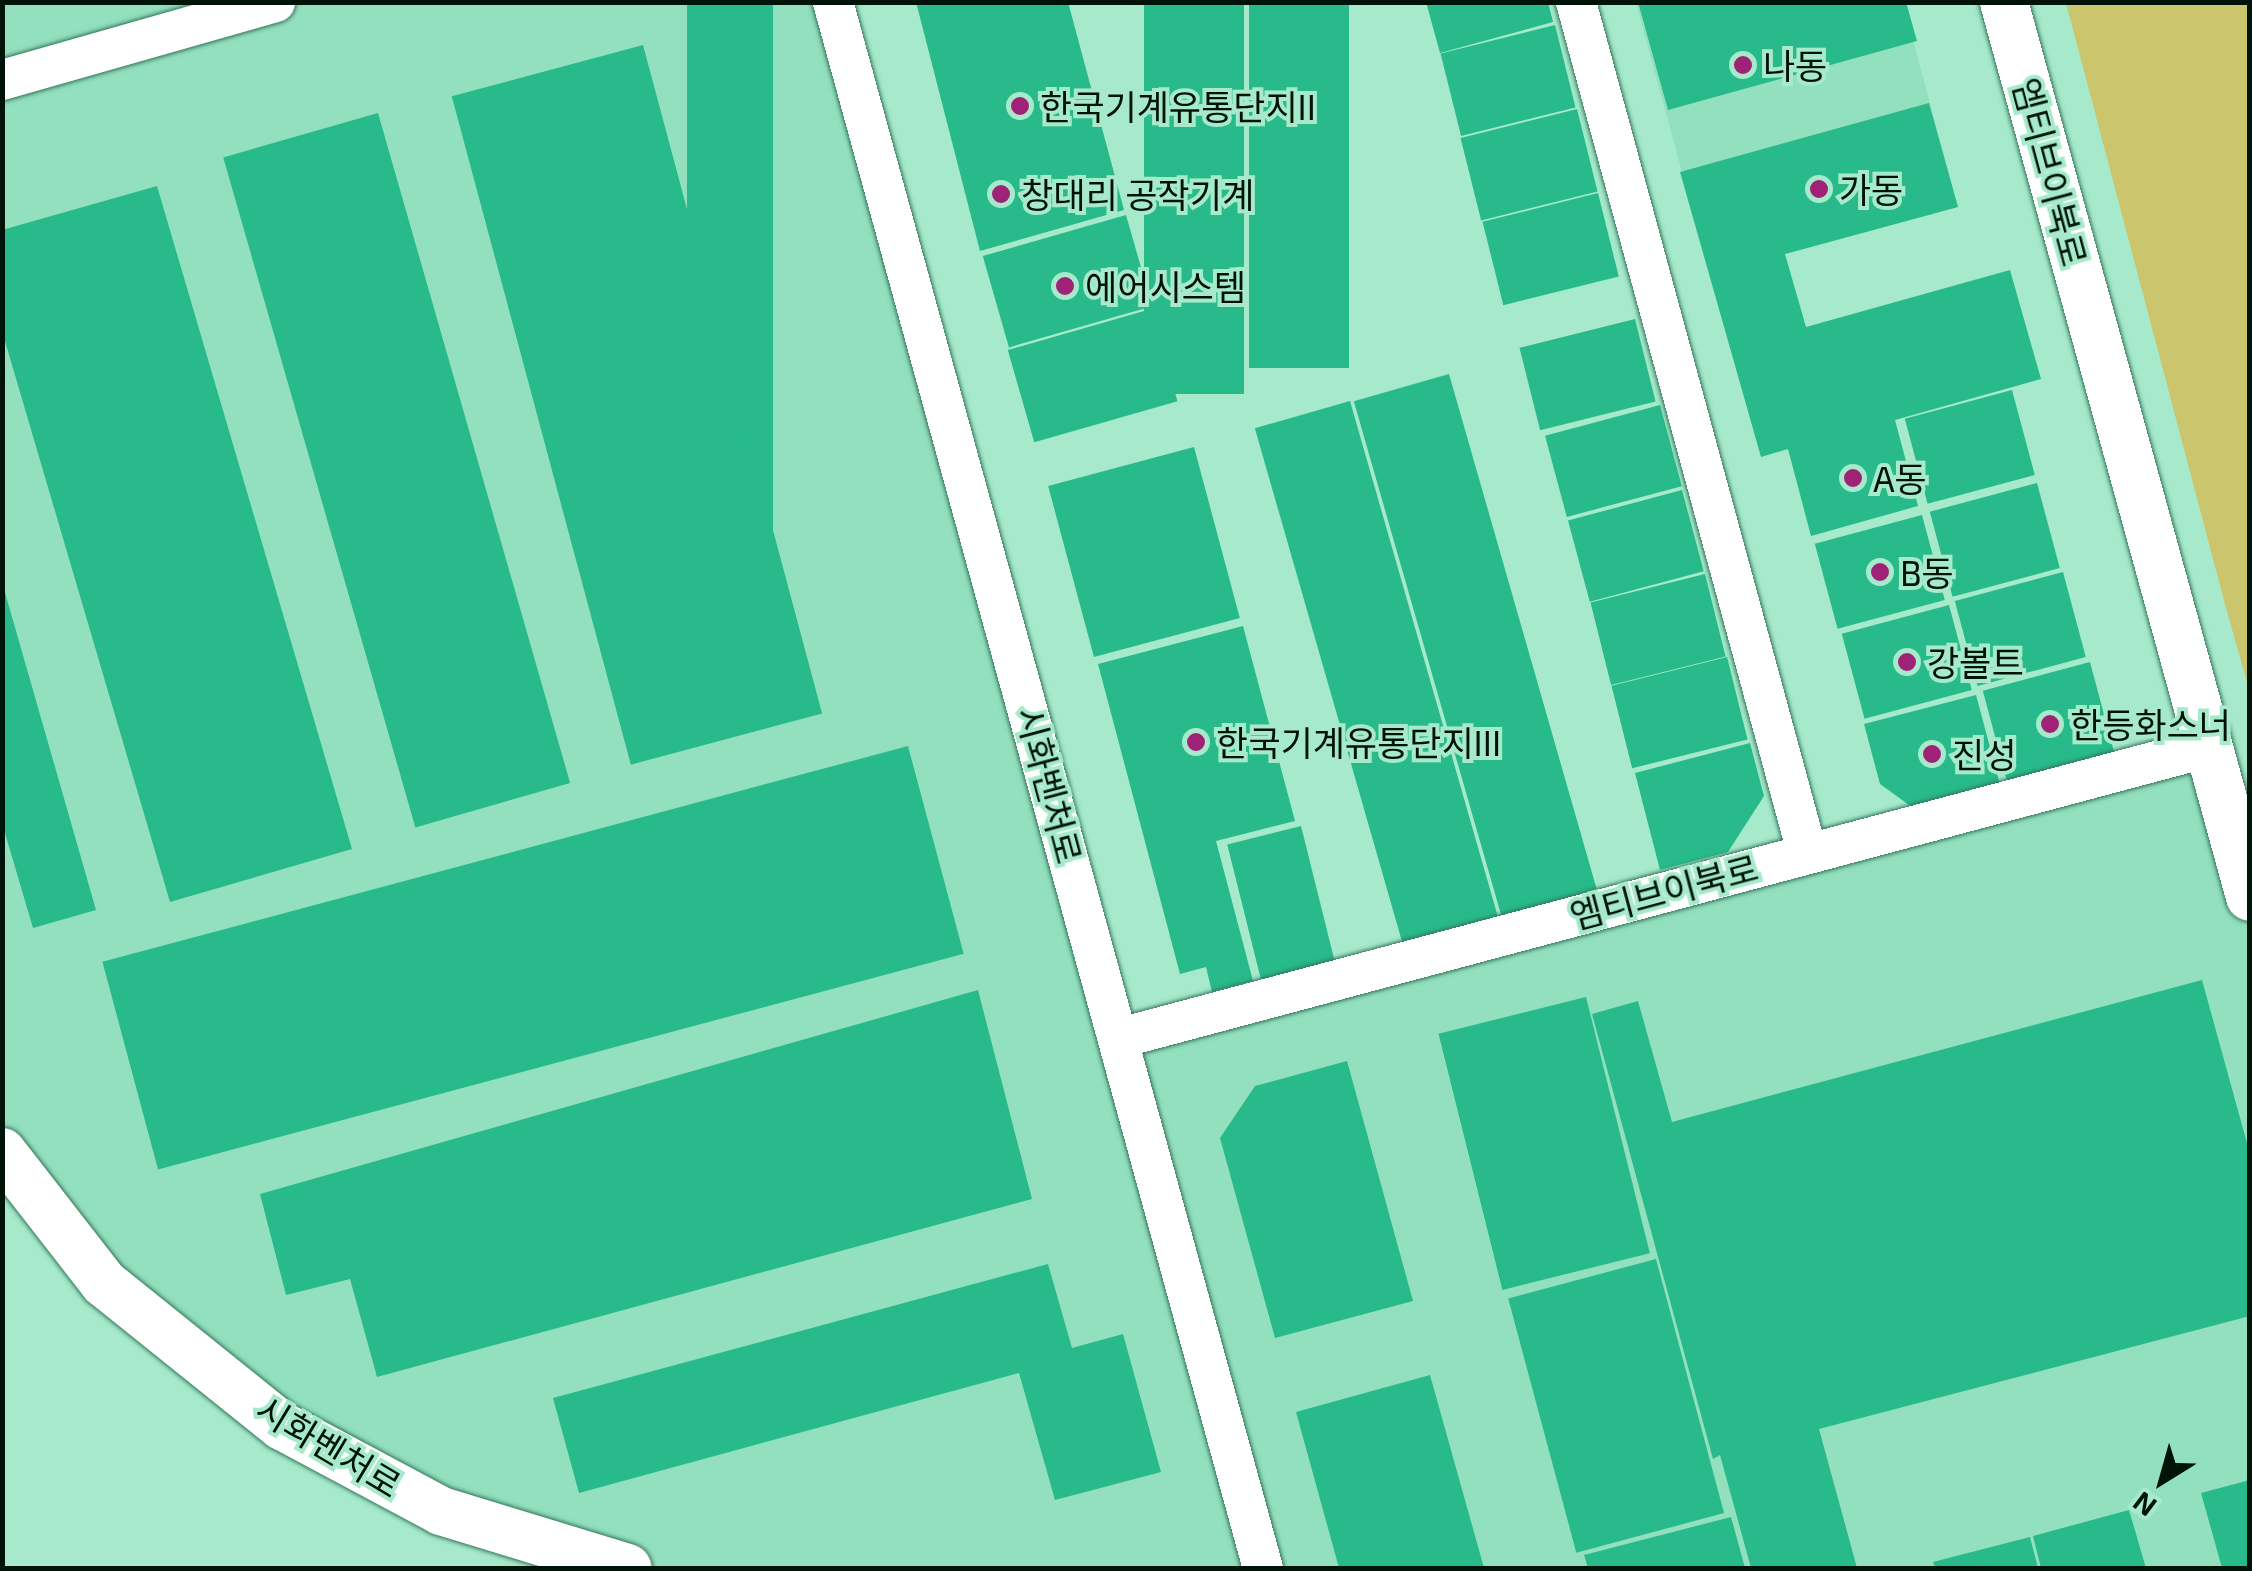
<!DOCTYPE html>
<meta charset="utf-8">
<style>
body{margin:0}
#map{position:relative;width:2252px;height:1571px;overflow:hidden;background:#a6eacb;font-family:"Exo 2","Noto Sans KR",sans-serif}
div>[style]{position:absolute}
.built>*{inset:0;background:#93e0be}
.green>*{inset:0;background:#cbc56d}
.building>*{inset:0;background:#28ba8a;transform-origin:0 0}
.roads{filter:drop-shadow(0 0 2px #34765c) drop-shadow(0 0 2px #34765c)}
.minor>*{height:40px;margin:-20px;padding:0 20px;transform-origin:20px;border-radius:20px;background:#fff}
.tertiary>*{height:48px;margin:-24px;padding:0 24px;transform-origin:24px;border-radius:24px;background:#fff}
.dots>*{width:28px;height:28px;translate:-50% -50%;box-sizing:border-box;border:5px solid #a6eacb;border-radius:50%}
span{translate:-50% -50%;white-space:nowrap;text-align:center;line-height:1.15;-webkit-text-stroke:8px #a6eacb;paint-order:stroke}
.poi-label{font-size:35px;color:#001309}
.left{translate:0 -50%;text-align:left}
.street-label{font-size:35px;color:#001309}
.frame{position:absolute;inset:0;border:5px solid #001309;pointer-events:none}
.north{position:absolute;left:2112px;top:1431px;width:100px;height:100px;-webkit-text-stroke:8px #a6eacb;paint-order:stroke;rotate:217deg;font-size:28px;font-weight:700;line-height:40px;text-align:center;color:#001309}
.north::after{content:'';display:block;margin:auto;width:35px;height:45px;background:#001309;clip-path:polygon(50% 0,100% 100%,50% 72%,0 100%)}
</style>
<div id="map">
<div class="built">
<i style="clip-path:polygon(3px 3px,828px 3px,1120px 1038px,2209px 747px,2249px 897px,2249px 1568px,628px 1568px,282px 1426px,3px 1152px)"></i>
<i style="clip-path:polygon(1636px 3px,1903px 3px,1958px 207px,1710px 275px)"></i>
</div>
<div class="green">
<i style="clip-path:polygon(2066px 3px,2249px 3px,2249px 689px,2226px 608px)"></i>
</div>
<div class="building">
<i style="left:687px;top:2px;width:86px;height:712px"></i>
<i style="clip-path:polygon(916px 2px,1068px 2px,1124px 210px,980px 251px)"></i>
<i style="left:1144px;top:2px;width:100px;height:392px"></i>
<i style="left:1249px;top:2px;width:100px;height:366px"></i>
<i style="clip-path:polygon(1426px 2px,1548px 2px,1553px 22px,1440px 53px)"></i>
<i style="clip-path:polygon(1638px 2px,1906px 2px,1917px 41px,1668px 110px)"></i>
<i style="left:1555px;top:25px;width:85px;height:118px;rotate:76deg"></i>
<i style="left:643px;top:45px;width:692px;height:198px;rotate:75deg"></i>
<i style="clip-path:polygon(1929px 103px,1958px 207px,1785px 254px,1806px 327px,2010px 270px,2041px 379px,1895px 420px,1918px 506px,1811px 536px,1788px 449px,1761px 457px,1680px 172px)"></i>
<i style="left:1577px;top:109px;width:85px;height:120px;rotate:76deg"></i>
<i style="left:378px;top:113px;width:697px;height:161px;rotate:74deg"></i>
<i style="clip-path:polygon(157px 186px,352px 849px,170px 902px,2px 331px,2px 230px)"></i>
<i style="left:1598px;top:193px;width:86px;height:119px;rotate:76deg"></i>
<i style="left:1126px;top:215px;width:95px;height:149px;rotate:74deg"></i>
<i style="left:1151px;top:309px;width:96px;height:149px;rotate:74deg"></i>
<i style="left:1635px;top:319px;width:85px;height:119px;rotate:76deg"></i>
<i style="left:1449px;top:374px;width:544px;height:99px;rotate:74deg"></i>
<i style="left:2012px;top:390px;width:88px;height:111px;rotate:75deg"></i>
<i style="left:1350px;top:401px;width:544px;height:99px;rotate:74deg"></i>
<i style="left:1660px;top:405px;width:84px;height:119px;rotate:75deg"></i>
<i style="left:1194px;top:447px;width:177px;height:151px;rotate:75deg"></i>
<i style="left:2037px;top:483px;width:88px;height:111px;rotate:75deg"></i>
<i style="left:1682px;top:490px;width:84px;height:118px;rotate:75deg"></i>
<i style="left:1922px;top:515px;width:88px;height:111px;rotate:75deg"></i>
<i style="left:2063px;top:572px;width:88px;height:112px;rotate:75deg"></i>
<i style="left:1705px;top:574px;width:85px;height:118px;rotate:76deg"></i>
<i style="clip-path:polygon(4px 589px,96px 910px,33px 928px,2px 823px)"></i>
<i style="left:1949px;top:605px;width:88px;height:111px;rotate:75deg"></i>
<i style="clip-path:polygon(1243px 626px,1295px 821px,1216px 841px,1253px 981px,1212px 992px,1206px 967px,1180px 974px,1098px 664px)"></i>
<i style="left:1727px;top:657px;width:85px;height:119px;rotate:76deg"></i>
<i style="left:2090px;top:662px;width:98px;height:111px;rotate:75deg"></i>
<i style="clip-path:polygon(1976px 695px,2001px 788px,1916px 810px,1880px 784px,1864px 724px)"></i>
<i style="clip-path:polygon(1750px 743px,1764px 796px,1728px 852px,1660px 870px,1635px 773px)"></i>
<i style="left:908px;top:746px;width:215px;height:834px;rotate:75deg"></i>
<i style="left:1301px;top:826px;width:146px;height:76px;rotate:76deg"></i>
<i style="clip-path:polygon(2202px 980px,2250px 1154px,2250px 1316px,1819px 1429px,1857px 1568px,1751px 1568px,1720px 1455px,1713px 1459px,1592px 1014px,1638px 1001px,1672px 1122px)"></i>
<i style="clip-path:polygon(978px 990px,1032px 1199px,377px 1377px,350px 1279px,286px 1295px,260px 1194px)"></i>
<i style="left:1586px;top:997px;width:264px;height:152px;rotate:76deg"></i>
<i style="clip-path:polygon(1347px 1061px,1413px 1301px,1275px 1338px,1220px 1138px,1255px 1086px)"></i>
<i style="left:1656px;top:1259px;width:263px;height:153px;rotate:75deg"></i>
<i style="clip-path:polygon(1048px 1264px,1072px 1348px,1123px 1334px,1161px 1472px,1055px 1500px,1019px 1373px,579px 1493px,553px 1398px)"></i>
<i style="clip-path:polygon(1430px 1375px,1484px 1568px,1339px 1568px,1296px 1412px)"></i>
<i style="clip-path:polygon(2250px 1480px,2250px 1568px,2222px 1568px,2201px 1493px)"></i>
<i style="clip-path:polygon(2129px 1510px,2146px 1568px,2041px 1568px,2033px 1536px)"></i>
<i style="clip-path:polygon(1731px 1517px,1745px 1568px,1588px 1568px,1584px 1555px)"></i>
<i style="clip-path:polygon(2030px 1537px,2038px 1568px,1935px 1568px,1933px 1562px)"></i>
</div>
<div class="roads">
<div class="minor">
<i style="left:833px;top:2px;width:1624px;rotate:74.65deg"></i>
<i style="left:1576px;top:2px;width:881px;rotate:74.8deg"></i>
<i style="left:2px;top:80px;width:284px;rotate:-15.9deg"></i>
<i style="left:1120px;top:1038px;width:1127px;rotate:-14.96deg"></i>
</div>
<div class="tertiary">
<i style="left:2004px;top:2px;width:928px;rotate:74.63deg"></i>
<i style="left:2px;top:1152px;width:166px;rotate:52.1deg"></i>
<i style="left:104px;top:1283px;width:228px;rotate:38.8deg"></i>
<i style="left:282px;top:1426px;width:180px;rotate:28.1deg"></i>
<i style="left:441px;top:1511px;width:195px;rotate:17deg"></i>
</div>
</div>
<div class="dots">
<i style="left:1743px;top:65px;background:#9f2276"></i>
<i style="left:1020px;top:106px;background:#9f2276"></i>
<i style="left:1819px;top:189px;background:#9f2276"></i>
<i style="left:1001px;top:194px;background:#9f2276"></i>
<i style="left:1065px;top:286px;background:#9f2276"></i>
<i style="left:1853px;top:478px;background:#9f2276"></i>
<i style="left:1880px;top:572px;background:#9f2276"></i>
<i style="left:1907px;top:662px;background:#9f2276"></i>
<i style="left:2050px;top:724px;background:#9f2276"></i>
<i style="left:1196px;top:742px;background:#9f2276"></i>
<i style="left:1932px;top:754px;background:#9f2276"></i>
</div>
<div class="poi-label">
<span class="left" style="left:1763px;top:65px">나동</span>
<span class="left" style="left:1040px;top:106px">한국기계유통단지II</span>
<span class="left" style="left:1839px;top:189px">가동</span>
<span class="left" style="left:1021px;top:194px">창대리 공작기계</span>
<span class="left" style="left:1085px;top:286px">에어시스템</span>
<span class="left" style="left:1873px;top:478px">A동</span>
<span class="left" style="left:1900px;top:572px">B동</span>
<span class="left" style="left:1927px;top:662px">강볼트</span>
<span class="left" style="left:2070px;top:724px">한등화스너</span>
<span class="left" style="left:1216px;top:742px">한국기계유통단지III</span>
<span class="left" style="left:1952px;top:754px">진성</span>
</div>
<div class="street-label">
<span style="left:2051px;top:172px;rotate:75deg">엠티브이북로</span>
<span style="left:1050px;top:785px;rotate:75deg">시화벤처로</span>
<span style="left:1664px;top:891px;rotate:-15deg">엠티브이북로</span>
<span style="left:329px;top:1446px;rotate:31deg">시화벤처로</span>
</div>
<div class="frame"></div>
<div class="north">N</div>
</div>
